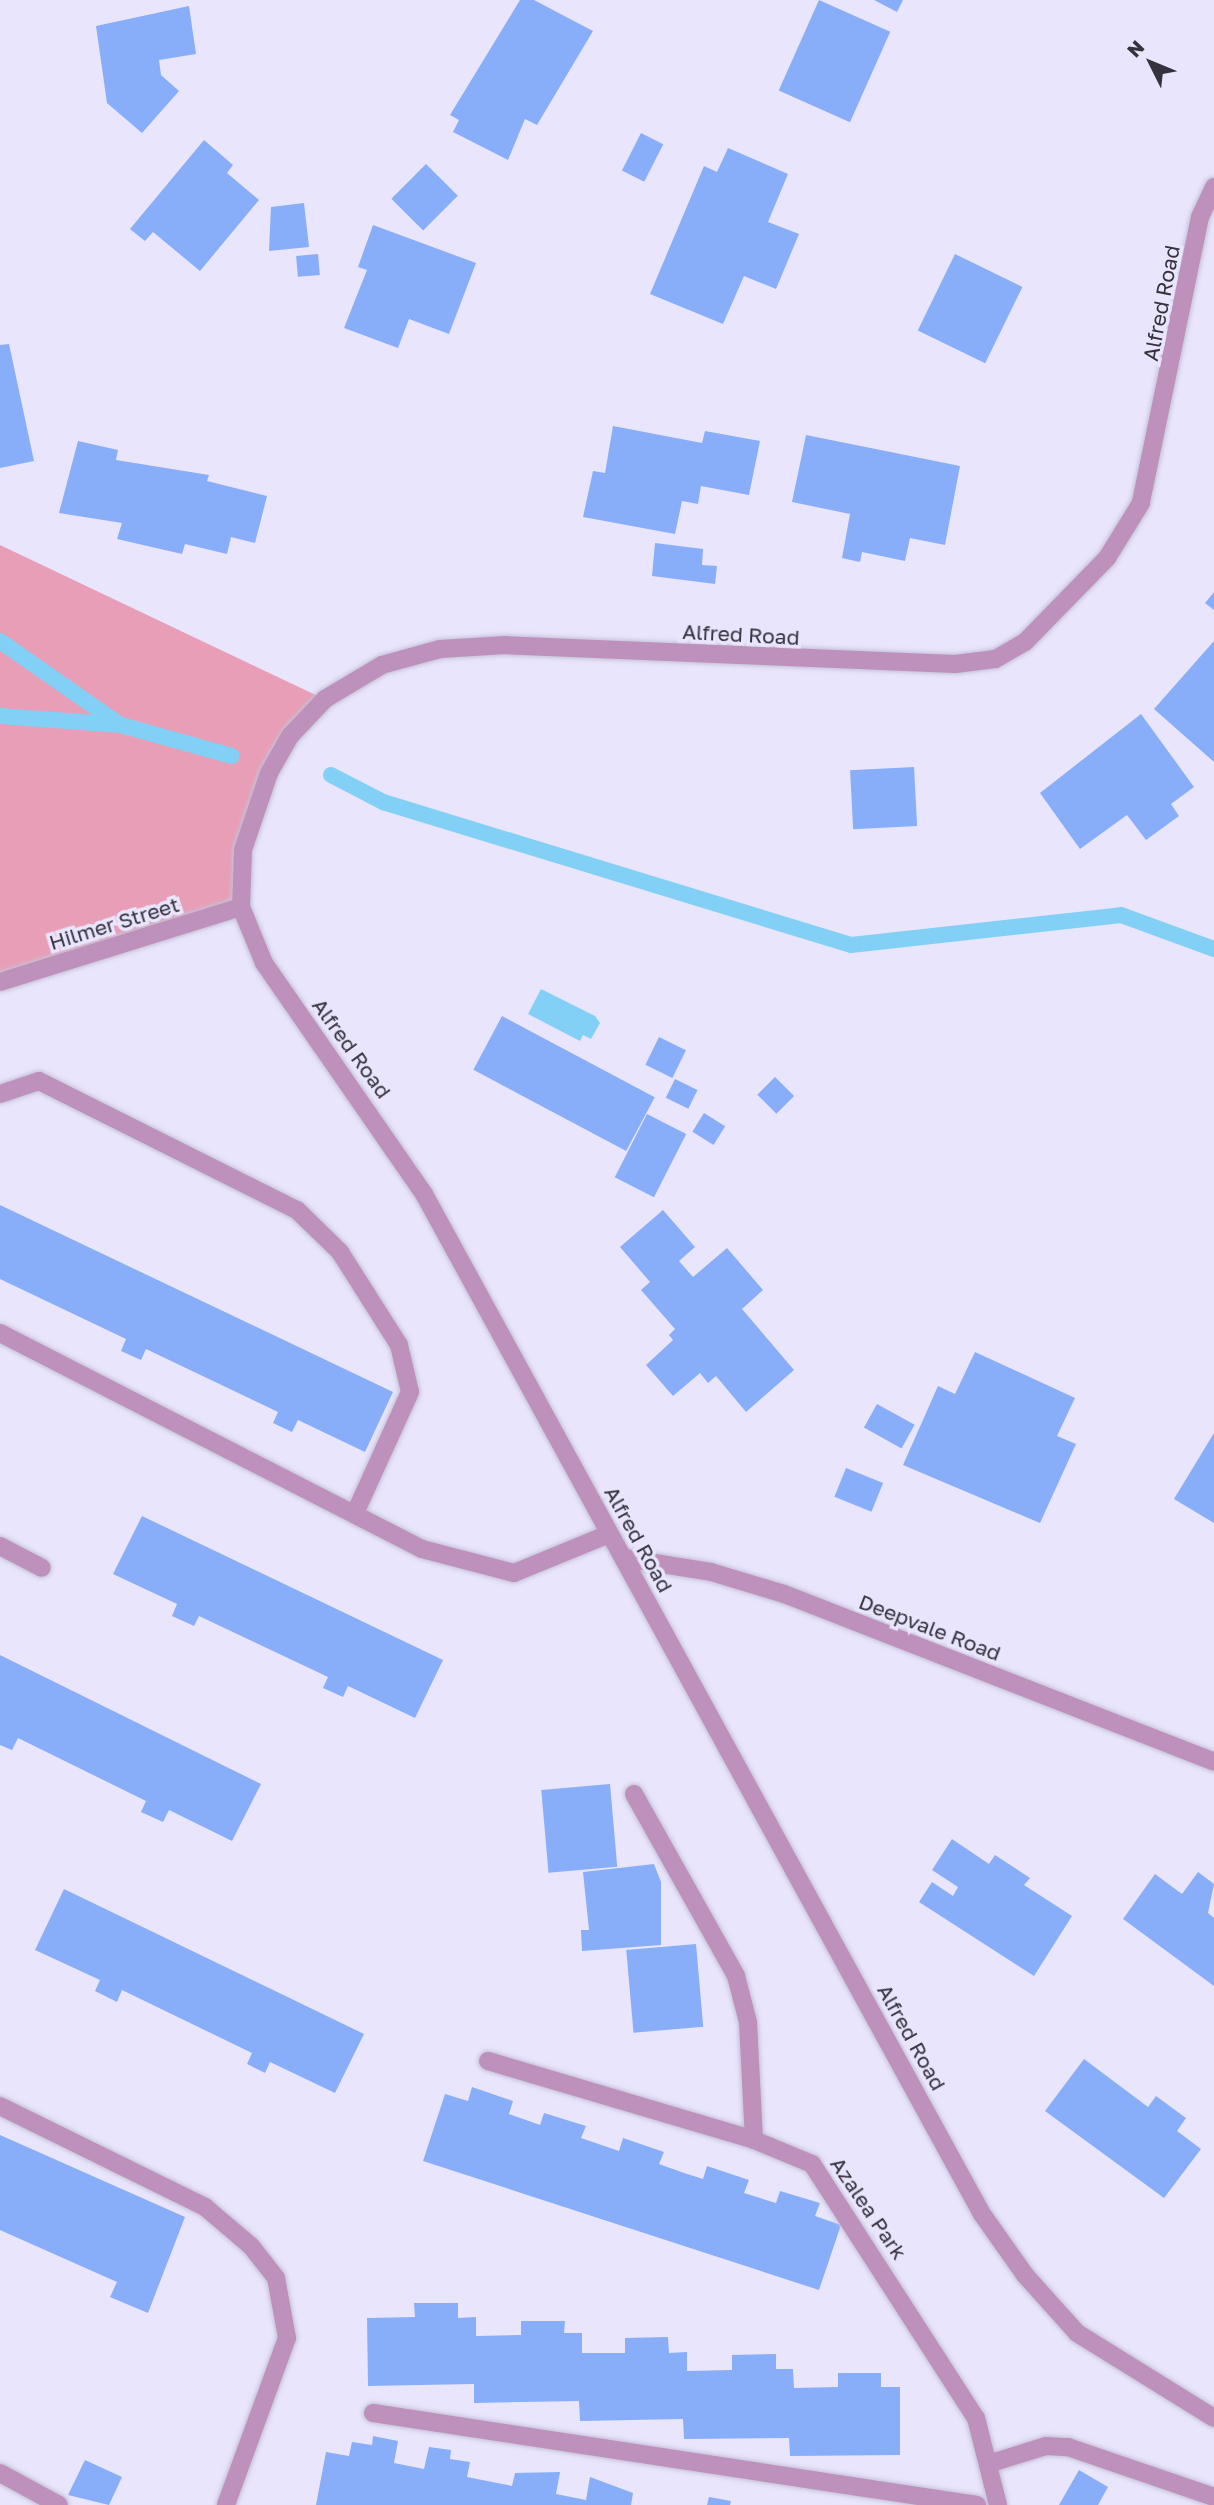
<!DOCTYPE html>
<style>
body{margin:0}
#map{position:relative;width:1214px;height:2505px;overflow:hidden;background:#e9e5fd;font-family:"Golos Text",sans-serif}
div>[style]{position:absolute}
.green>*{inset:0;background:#e89eb6}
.water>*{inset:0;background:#82d0f6}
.stream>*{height:16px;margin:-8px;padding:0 8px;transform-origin:8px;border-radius:8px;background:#82d0f6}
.building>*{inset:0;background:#88aef9;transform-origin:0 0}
.roads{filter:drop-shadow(0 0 2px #c5c1d7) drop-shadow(0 0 2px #c5c1d7)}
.service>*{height:18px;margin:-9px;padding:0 9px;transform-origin:9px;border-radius:9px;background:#bd91bc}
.minor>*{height:18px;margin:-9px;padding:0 9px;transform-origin:9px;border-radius:9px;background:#bd91bc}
span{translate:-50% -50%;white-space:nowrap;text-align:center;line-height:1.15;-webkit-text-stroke:7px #e9e5fd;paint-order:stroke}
.street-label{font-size:21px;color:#35323e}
.north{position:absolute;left:1116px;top:28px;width:70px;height:70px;-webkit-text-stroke:5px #e9e5fd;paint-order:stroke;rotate:313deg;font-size:19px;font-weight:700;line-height:28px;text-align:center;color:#35323e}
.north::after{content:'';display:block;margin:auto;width:24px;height:32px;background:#35323e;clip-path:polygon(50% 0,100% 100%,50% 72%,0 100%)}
</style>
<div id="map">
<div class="green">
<i style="clip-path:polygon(0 545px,322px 698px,261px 770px,241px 905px,0 980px)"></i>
</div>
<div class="water">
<i style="clip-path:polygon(541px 989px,595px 1016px,600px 1023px,591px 1039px,583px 1035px,580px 1041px,528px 1014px)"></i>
</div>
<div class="stream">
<i style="left:0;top:641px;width:145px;rotate:34.9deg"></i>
<i style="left:0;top:716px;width:121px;rotate:4.3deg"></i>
<i style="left:121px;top:725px;width:115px;rotate:15.6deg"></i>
<i style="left:331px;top:775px;width:59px;rotate:27.4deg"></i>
<i style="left:383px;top:802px;width:489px;rotate:17deg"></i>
<i style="left:851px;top:945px;width:272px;rotate:-6.3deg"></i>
<i style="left:1121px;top:915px;width:99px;rotate:20.1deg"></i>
</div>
<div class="building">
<i style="clip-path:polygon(520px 0,534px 0,593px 31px,537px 125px,525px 119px,508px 160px,453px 132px,459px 120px,450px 115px)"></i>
<i style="left:819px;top:0;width:78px;height:99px;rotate:24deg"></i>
<i style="clip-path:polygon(874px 0,903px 0,897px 12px)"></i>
<i style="clip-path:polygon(189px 6px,196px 54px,159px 60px,161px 75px,179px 91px,142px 133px,107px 103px,96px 26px)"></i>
<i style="left:641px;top:133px;width:25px;height:42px;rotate:27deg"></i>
<i style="clip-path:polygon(204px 140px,233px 165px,227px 173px,259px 200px,200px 271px,153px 232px,145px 241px,130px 229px)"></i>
<i style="clip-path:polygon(728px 148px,788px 174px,768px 222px,799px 234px,776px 289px,744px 276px,723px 324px,650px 294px,704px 166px,717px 172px)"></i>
<i style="left:426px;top:164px;width:45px;height:49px;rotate:45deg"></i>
<i style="clip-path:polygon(304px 203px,309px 247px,269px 251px,271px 207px)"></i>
<i style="clip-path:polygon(373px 225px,476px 263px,449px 334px,409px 319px,398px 348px,344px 328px,367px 270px,358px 267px)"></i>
<i style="left:318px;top:254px;width:21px;height:22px;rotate:85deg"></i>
<i style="left:955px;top:254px;width:75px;height:85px;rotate:26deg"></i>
<i style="clip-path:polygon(9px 344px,34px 461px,0 468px,0 345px)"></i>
<i style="clip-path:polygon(613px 426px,702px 443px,705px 431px,760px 441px,749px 495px,701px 486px,698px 504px,682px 501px,675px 534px,583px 517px,593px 471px,605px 473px)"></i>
<i style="clip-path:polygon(806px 435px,960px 466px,945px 545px,910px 538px,905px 561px,862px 552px,860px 562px,842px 558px,850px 514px,792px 502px)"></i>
<i style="clip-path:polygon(78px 441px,118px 450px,116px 460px,209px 475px,207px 481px,267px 496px,255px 543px,231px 537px,227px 554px,185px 544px,182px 554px,117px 539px,122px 523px,59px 513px)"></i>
<i style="clip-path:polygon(655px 543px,703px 549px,702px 565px,717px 566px,715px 584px,652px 576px)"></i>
<i style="clip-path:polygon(1214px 592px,1214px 610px,1205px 603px)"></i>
<i style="clip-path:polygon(1214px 641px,1214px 762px,1154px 709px)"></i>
<i style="clip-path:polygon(1141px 714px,1194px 787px,1171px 804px,1179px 816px,1146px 840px,1127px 815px,1080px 849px,1040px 793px)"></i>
<i style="left:914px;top:767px;width:59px;height:64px;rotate:87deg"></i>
<i style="left:502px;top:1016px;width:173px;height:61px;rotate:28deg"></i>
<i style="left:659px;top:1037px;width:30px;height:31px;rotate:26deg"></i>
<i style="left:775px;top:1077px;width:27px;height:25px;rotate:45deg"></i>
<i style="left:675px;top:1079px;width:25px;height:21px;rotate:26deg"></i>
<i style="left:704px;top:1113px;width:25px;height:22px;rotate:32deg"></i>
<i style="left:647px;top:1114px;width:44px;height:71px;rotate:27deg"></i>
<i style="clip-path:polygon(0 1205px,393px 1392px,365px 1452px,298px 1420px,292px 1432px,273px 1423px,278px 1412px,146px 1349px,141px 1360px,121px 1351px,126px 1339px,0 1279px)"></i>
<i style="clip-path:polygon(663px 1210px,695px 1247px,679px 1261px,693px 1277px,727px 1248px,763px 1290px,742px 1309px,794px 1370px,746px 1412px,716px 1376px,708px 1383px,700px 1373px,673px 1396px,646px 1365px,673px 1340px,669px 1335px,675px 1329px,641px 1290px,650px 1282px,620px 1247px)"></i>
<i style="clip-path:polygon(975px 1352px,1075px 1398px,1057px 1436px,1076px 1444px,1040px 1523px,903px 1465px,938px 1386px,955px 1394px)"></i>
<i style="left:877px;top:1404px;width:43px;height:27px;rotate:29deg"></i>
<i style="clip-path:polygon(1214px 1433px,1214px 1523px,1174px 1499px)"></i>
<i style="left:846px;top:1468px;width:40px;height:31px;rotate:22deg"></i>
<i style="clip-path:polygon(142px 1516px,443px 1660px,415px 1718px,348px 1686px,343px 1697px,323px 1688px,328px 1677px,199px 1616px,194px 1626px,172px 1616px,177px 1604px,113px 1574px)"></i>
<i style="clip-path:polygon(0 1655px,261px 1784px,232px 1841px,169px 1810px,163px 1822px,141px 1812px,146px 1801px,18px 1738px,12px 1750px,0 1745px)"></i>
<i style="left:610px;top:1784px;width:83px;height:69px;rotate:85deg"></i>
<i style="clip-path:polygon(952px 1839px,989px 1864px,995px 1855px,1030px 1878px,1024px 1885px,1072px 1916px,1034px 1976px,919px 1902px,932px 1882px,953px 1896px,958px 1887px,932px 1870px)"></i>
<i style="clip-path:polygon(654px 1864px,661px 1882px,661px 1945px,582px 1951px,581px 1930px,589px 1930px,583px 1872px)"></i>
<i style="clip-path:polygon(1198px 1872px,1214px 1884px,1208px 1913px,1214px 1918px,1214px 1986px,1123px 1919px,1155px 1874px,1182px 1894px)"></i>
<i style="clip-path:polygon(64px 1889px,364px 2034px,335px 2093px,270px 2062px,265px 2073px,247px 2064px,252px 2053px,122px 1990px,117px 2002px,95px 1991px,100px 1980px,35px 1950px)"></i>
<i style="left:696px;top:1944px;width:83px;height:70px;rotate:85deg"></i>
<i style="clip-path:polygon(1084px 2059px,1148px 2107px,1156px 2096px,1186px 2118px,1177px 2131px,1201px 2149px,1164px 2198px,1045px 2111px)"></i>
<i style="clip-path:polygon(472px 2087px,513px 2101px,509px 2114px,540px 2125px,544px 2113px,586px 2126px,581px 2138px,619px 2151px,623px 2138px,664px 2152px,659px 2164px,684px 2173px,703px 2179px,707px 2166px,749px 2180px,744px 2193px,776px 2203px,780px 2191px,820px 2203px,815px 2216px,841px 2225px,819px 2290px,423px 2161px,445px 2094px,468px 2101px)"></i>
<i style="clip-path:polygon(0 2135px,185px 2217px,148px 2313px,110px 2297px,117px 2282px,0 2230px)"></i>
<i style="clip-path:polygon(414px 2303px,458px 2303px,458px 2318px,476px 2317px,476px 2336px,521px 2335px,521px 2321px,565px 2321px,564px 2333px,582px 2333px,582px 2353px,625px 2353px,625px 2338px,668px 2337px,669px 2353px,687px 2352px,687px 2371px,732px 2370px,732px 2355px,776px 2354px,776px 2369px,793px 2369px,794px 2388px,838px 2387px,838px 2373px,881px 2373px,881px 2387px,900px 2387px,900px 2455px,790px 2456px,789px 2438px,684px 2439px,683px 2419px,580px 2421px,579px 2401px,474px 2403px,474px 2384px,368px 2386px,367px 2318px,415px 2317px)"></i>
<i style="clip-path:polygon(373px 2436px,398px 2441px,394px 2463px,424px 2469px,429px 2447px,451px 2450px,450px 2459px,470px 2462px,467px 2477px,512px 2486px,515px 2473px,560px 2472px,556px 2494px,586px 2500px,590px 2477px,633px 2493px,631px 2505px,316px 2505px,326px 2452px,349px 2456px,352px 2442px,372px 2445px)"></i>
<i style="clip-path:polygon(85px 2460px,122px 2477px,109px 2505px,68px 2495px)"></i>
<i style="clip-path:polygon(1079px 2470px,1108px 2487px,1098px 2505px,1059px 2505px)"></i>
<i style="clip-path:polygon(709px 2497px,731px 2501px,730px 2505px,707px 2505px)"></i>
</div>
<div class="roads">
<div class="service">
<i style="left:0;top:1094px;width:41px;rotate:-18.4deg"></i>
<i style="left:39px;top:1081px;width:288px;rotate:26.6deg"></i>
<i style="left:297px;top:1210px;width:60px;rotate:44.3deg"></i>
<i style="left:340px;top:1252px;width:110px;rotate:57.6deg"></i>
<i style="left:399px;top:1345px;width:48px;rotate:76.8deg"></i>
<i style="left:410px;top:1392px;width:133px;rotate:114.4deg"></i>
<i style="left:0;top:1333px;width:474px;rotate:27.1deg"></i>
<i style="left:422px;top:1549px;width:95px;rotate:14.6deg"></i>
<i style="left:514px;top:1573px;width:103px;rotate:-22.3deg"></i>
<i style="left:0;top:1546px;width:47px;rotate:27.6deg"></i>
<i style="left:634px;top:1794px;width:209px;rotate:60.7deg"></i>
<i style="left:736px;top:1976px;width:48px;rotate:75.4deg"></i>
<i style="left:748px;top:2022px;width:118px;rotate:87.1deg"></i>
<i style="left:488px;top:2061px;width:277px;rotate:16.5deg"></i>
<i style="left:754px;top:2140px;width:63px;rotate:22.5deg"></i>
<i style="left:812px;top:2164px;width:302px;rotate:57.2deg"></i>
<i style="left:976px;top:2418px;width:90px;rotate:75.8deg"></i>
<i style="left:0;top:2106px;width:229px;rotate:26.2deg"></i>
<i style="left:205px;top:2207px;width:60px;rotate:40.3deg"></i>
<i style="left:251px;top:2246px;width:41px;rotate:52deg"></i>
<i style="left:276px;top:2278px;width:61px;rotate:79.6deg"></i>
<i style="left:287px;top:2338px;width:178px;rotate:110.1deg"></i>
<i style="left:373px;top:2413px;width:611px;rotate:8.66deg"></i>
<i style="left:988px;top:2464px;width:61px;rotate:-17.2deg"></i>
<i style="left:1046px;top:2446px;width:22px;rotate:3deg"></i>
<i style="left:1068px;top:2447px;width:154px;rotate:18.9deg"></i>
<i style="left:0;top:2473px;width:67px;rotate:28.5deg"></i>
</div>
<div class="minor">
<i style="left:1214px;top:187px;width:33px;rotate:115deg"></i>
<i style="left:1200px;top:217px;width:292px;rotate:101.7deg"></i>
<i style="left:1141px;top:503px;width:65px;rotate:121.7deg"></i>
<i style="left:1107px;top:558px;width:117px;rotate:134.3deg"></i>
<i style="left:1025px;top:642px;width:34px;rotate:150deg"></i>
<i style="left:995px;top:659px;width:40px;rotate:172.9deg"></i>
<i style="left:955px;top:664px;width:449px;rotate:-177.6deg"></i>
<i style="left:506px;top:645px;width:66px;rotate:176.5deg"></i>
<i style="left:440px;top:649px;width:60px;rotate:164.6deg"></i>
<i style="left:382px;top:665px;width:66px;rotate:149.2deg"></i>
<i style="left:325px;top:699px;width:51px;rotate:133.4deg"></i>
<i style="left:290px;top:736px;width:43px;rotate:119.6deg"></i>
<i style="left:269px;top:773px;width:81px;rotate:108.7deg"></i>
<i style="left:243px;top:850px;width:57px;rotate:92deg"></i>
<i style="left:241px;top:907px;width:61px;rotate:67.7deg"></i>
<i style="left:264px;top:963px;width:281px;rotate:55.3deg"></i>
<i style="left:424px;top:1194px;width:1163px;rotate:61.32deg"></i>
<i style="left:982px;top:2214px;width:75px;rotate:54.8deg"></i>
<i style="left:1025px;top:2275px;width:78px;rotate:48.1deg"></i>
<i style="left:1077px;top:2333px;width:161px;rotate:31.8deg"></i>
<i style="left:0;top:982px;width:252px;rotate:-17.3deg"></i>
<i style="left:624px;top:1558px;width:88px;rotate:9.1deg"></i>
<i style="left:711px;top:1572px;width:76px;rotate:16.8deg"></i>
<i style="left:784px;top:1594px;width:462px;rotate:21.3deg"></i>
</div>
</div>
<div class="street-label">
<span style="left:1161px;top:303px;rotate:-79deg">Alfred Road</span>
<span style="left:741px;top:634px;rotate:3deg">Alfred Road</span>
<span style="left:114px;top:923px;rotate:-17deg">Hilmer Street</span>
<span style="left:352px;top:1048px;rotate:54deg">Alfred Road</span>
<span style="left:639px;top:1539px;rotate:61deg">Alfred Road</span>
<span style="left:930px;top:1627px;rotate:21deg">Deepvale Road</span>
<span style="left:912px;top:2037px;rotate:61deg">Alfred Road</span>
<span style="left:869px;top:2208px;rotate:56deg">Azalea Park</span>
</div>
<div class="north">N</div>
</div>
